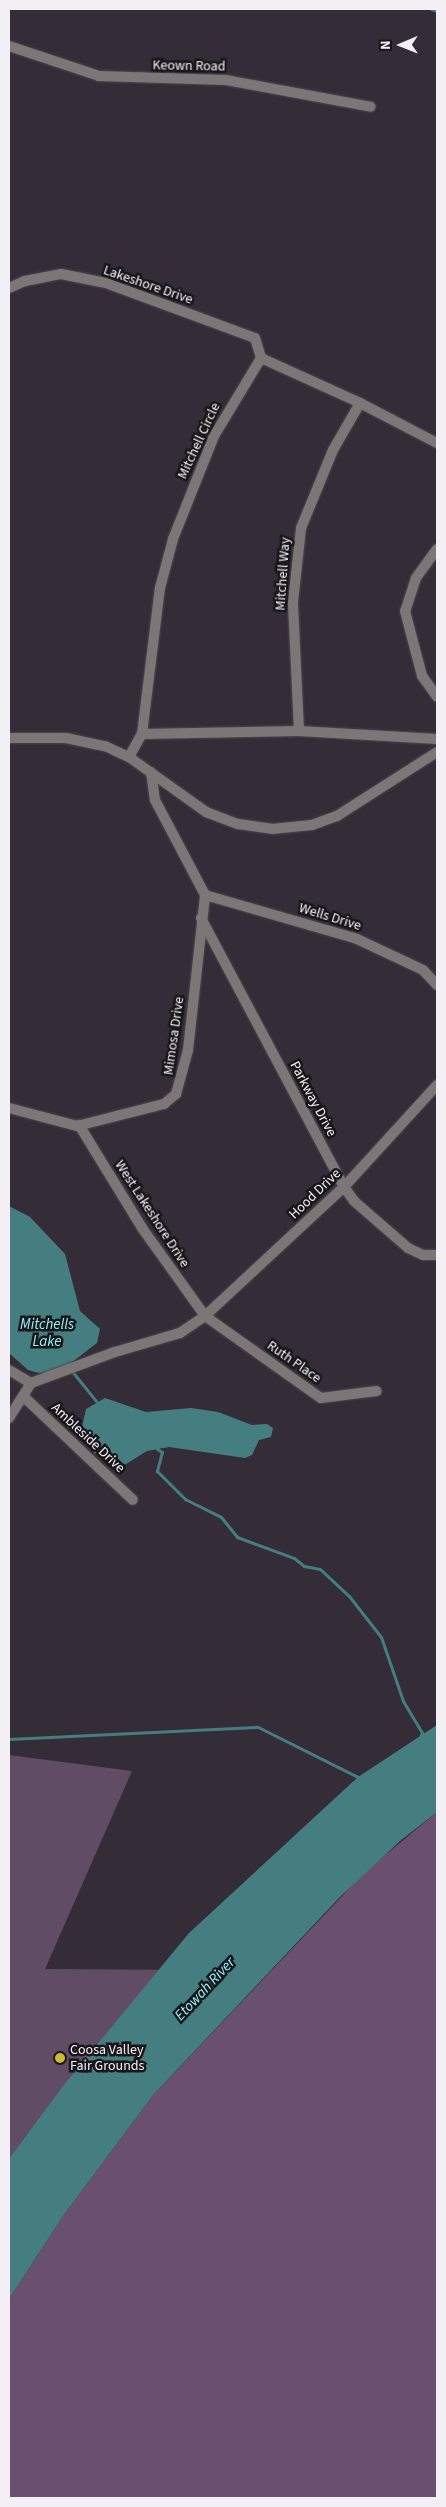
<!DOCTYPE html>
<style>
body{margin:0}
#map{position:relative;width:446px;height:2507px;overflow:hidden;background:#342c36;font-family:"Source Sans 3",sans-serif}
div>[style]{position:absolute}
.green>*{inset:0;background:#614c66}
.forest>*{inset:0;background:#694f70}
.water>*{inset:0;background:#447e81}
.stream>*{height:3px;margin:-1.5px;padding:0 1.5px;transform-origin:1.5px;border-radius:1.5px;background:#447e81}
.roads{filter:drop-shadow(0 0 1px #4f4751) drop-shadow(0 0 1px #4f4751)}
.minor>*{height:10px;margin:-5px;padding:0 5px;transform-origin:5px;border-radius:5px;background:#7d7677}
.dots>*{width:14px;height:14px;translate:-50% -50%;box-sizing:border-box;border:2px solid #19161a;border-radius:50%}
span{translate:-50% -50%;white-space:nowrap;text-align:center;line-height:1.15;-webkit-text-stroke:5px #19161a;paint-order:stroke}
.street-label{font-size:14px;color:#f4eff5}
.poi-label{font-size:14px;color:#f4eff5}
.left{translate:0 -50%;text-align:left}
.water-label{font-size:15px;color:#93f3f8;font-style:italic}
.frame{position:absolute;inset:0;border:10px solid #f4eff5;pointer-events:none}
.north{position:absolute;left:376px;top:20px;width:50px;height:50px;-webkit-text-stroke:4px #19161a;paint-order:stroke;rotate:269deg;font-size:14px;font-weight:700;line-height:20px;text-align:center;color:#f4eff5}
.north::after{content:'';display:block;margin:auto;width:18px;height:22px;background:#f4eff5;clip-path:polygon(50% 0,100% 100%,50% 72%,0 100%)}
</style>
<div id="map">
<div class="green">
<i style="clip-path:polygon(9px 1755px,132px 1771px,45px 1969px,190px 1970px,9px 2183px)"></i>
</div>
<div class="forest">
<i style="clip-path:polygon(437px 1812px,437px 2498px,9px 2498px,9px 2299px,63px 2216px,154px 2094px,366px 1871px)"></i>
</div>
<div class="water">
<i style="clip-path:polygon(9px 1206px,30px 1217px,65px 1254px,80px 1311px,100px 1329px,97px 1343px,67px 1366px,53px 1372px,39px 1373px,28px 1370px,9px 1353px)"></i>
<i style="clip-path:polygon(105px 1398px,146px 1412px,191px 1408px,218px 1412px,252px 1425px,267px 1424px,273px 1428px,271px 1437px,259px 1440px,252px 1455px,245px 1458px,169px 1447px,147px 1451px,126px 1464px,117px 1466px,95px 1454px,81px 1431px,86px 1409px)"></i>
<i style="clip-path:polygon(437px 1725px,437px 1812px,400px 1841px,339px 1898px,154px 2094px,63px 2216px,9px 2299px,9px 2159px,63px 2086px,189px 1933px,358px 1777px)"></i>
</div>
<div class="stream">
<i style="left:431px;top:9px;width:6px;rotate:18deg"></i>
<i style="left:71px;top:1370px;width:40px;rotate:51deg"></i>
<i style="left:157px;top:1449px;width:6px;rotate:31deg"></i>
<i style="left:162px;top:1452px;width:20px;rotate:105deg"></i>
<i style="left:157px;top:1471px;width:40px;rotate:45deg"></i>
<i style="left:185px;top:1499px;width:40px;rotate:26.6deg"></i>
<i style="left:221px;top:1517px;width:26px;rotate:51deg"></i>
<i style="left:237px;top:1537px;width:61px;rotate:20.2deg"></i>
<i style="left:294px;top:1558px;width:13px;rotate:39deg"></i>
<i style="left:304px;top:1566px;width:16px;rotate:11deg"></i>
<i style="left:320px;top:1569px;width:40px;rotate:43deg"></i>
<i style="left:349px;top:1596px;width:52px;rotate:52deg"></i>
<i style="left:381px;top:1637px;width:68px;rotate:71deg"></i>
<i style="left:403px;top:1701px;width:37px;rotate:59deg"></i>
<i style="left:422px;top:1733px;width:4px;rotate:117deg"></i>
<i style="left:9px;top:1739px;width:249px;rotate:-2.8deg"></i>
<i style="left:258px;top:1727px;width:112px;rotate:26.6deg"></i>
</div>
<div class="roads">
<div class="minor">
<i style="left:9px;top:46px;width:95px;rotate:18.4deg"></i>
<i style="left:99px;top:76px;width:127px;rotate:1.8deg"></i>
<i style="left:226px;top:80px;width:147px;rotate:10.5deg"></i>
<i style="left:9px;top:288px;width:17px;rotate:-24deg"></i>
<i style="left:25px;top:281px;width:37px;rotate:-11deg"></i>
<i style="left:61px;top:274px;width:46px;rotate:11.3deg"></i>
<i style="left:106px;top:283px;width:159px;rotate:20.3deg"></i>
<i style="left:255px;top:338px;width:21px;rotate:73deg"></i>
<i style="left:261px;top:358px;width:109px;rotate:24.4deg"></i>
<i style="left:360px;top:403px;width:87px;rotate:27.5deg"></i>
<i style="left:437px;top:549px;width:36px;rotate:126deg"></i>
<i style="left:416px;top:578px;width:35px;rotate:108deg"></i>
<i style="left:405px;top:611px;width:67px;rotate:75.3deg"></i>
<i style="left:422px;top:676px;width:26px;rotate:54deg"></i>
<i style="left:299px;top:731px;width:129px;rotate:-92.7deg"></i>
<i style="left:293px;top:602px;width:74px;rotate:-83.8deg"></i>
<i style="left:301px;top:528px;width:84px;rotate:-67.7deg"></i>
<i style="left:333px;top:450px;width:54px;rotate:-60.1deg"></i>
<i style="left:142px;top:734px;width:157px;rotate:-1.1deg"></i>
<i style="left:299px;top:731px;width:138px;rotate:3.3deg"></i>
<i style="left:9px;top:738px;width:57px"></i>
<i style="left:66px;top:738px;width:40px;rotate:12deg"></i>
<i style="left:105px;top:746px;width:26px;rotate:25deg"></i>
<i style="left:129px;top:757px;width:95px;rotate:35.5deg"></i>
<i style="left:206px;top:812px;width:34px;rotate:21deg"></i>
<i style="left:238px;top:824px;width:34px;rotate:8deg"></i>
<i style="left:272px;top:829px;width:40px;rotate:-5.7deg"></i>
<i style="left:312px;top:825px;width:27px;rotate:-20deg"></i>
<i style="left:337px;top:816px;width:119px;rotate:-32.6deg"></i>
<i style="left:129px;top:757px;width:26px;rotate:-61deg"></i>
<i style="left:142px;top:734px;width:147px;rotate:-83deg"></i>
<i style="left:160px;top:588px;width:51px;rotate:-75.1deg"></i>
<i style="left:173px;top:539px;width:111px;rotate:-68.3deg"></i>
<i style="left:214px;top:436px;width:91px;rotate:-58.9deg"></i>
<i style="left:151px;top:772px;width:28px;rotate:82deg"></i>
<i style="left:155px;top:800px;width:107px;rotate:62.2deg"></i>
<i style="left:205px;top:895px;width:158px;rotate:16.1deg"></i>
<i style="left:357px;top:939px;width:73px;rotate:25.2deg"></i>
<i style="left:423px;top:970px;width:21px;rotate:47deg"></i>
<i style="left:201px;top:918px;width:305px;rotate:62deg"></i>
<i style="left:344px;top:1187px;width:17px;rotate:54deg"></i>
<i style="left:354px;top:1201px;width:72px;rotate:41deg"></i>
<i style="left:408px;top:1248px;width:17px;rotate:25deg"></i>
<i style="left:423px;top:1255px;width:14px"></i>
<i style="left:9px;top:1108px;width:70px;rotate:14.8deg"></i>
<i style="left:77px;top:1126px;width:90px;rotate:-14.2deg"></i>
<i style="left:164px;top:1104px;width:16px;rotate:-40deg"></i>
<i style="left:176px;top:1094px;width:46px;rotate:-74.7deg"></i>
<i style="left:188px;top:1050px;width:156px;rotate:-83.7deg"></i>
<i style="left:79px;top:1125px;width:121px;rotate:58.5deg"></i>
<i style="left:142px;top:1228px;width:108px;rotate:54.4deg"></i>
<i style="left:205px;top:1316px;width:142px;rotate:35.3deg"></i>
<i style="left:321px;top:1398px;width:56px;rotate:-7.1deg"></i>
<i style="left:9px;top:1370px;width:26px;rotate:31deg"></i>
<i style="left:31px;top:1383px;width:90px;rotate:-20.3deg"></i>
<i style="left:115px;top:1352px;width:68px;rotate:-16.3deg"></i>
<i style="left:180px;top:1333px;width:30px;rotate:-34deg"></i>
<i style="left:205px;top:1316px;width:190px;rotate:-42.9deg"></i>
<i style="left:344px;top:1187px;width:138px;rotate:-47.6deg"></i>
<i style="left:23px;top:1396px;width:151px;rotate:43.4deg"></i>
<i style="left:9px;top:1418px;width:41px;rotate:-57.8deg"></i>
</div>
</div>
<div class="dots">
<i style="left:60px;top:2058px;background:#ceb837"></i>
</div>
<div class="street-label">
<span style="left:189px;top:66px;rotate:1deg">Keown Road</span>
<span style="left:148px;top:285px;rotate:19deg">Lakeshore Drive</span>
<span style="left:199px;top:441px;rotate:-65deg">Mitchell Circle</span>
<span style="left:283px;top:574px;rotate:-86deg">Mitchell Way</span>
<span style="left:330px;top:917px;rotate:17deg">Wells Drive</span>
<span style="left:174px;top:1036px;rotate:-82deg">Mimosa Drive</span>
<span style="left:313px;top:1099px;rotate:62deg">Parkway Drive</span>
<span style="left:315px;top:1194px;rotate:-44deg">Hood Drive</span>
<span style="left:152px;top:1214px;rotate:57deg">West Lakeshore Drive</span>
<span style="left:294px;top:1362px;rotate:35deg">Ruth Place</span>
<span style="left:88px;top:1438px;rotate:43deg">Ambleside Drive</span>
</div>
<div class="poi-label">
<span class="left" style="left:70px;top:2058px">Coosa Valley<br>Fair Grounds</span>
</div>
<div class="water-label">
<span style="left:47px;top:1333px">Mitchells<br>Lake</span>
<span style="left:205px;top:1989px;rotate:-47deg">Etowah River</span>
</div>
<div class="frame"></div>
<div class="north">N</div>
</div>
